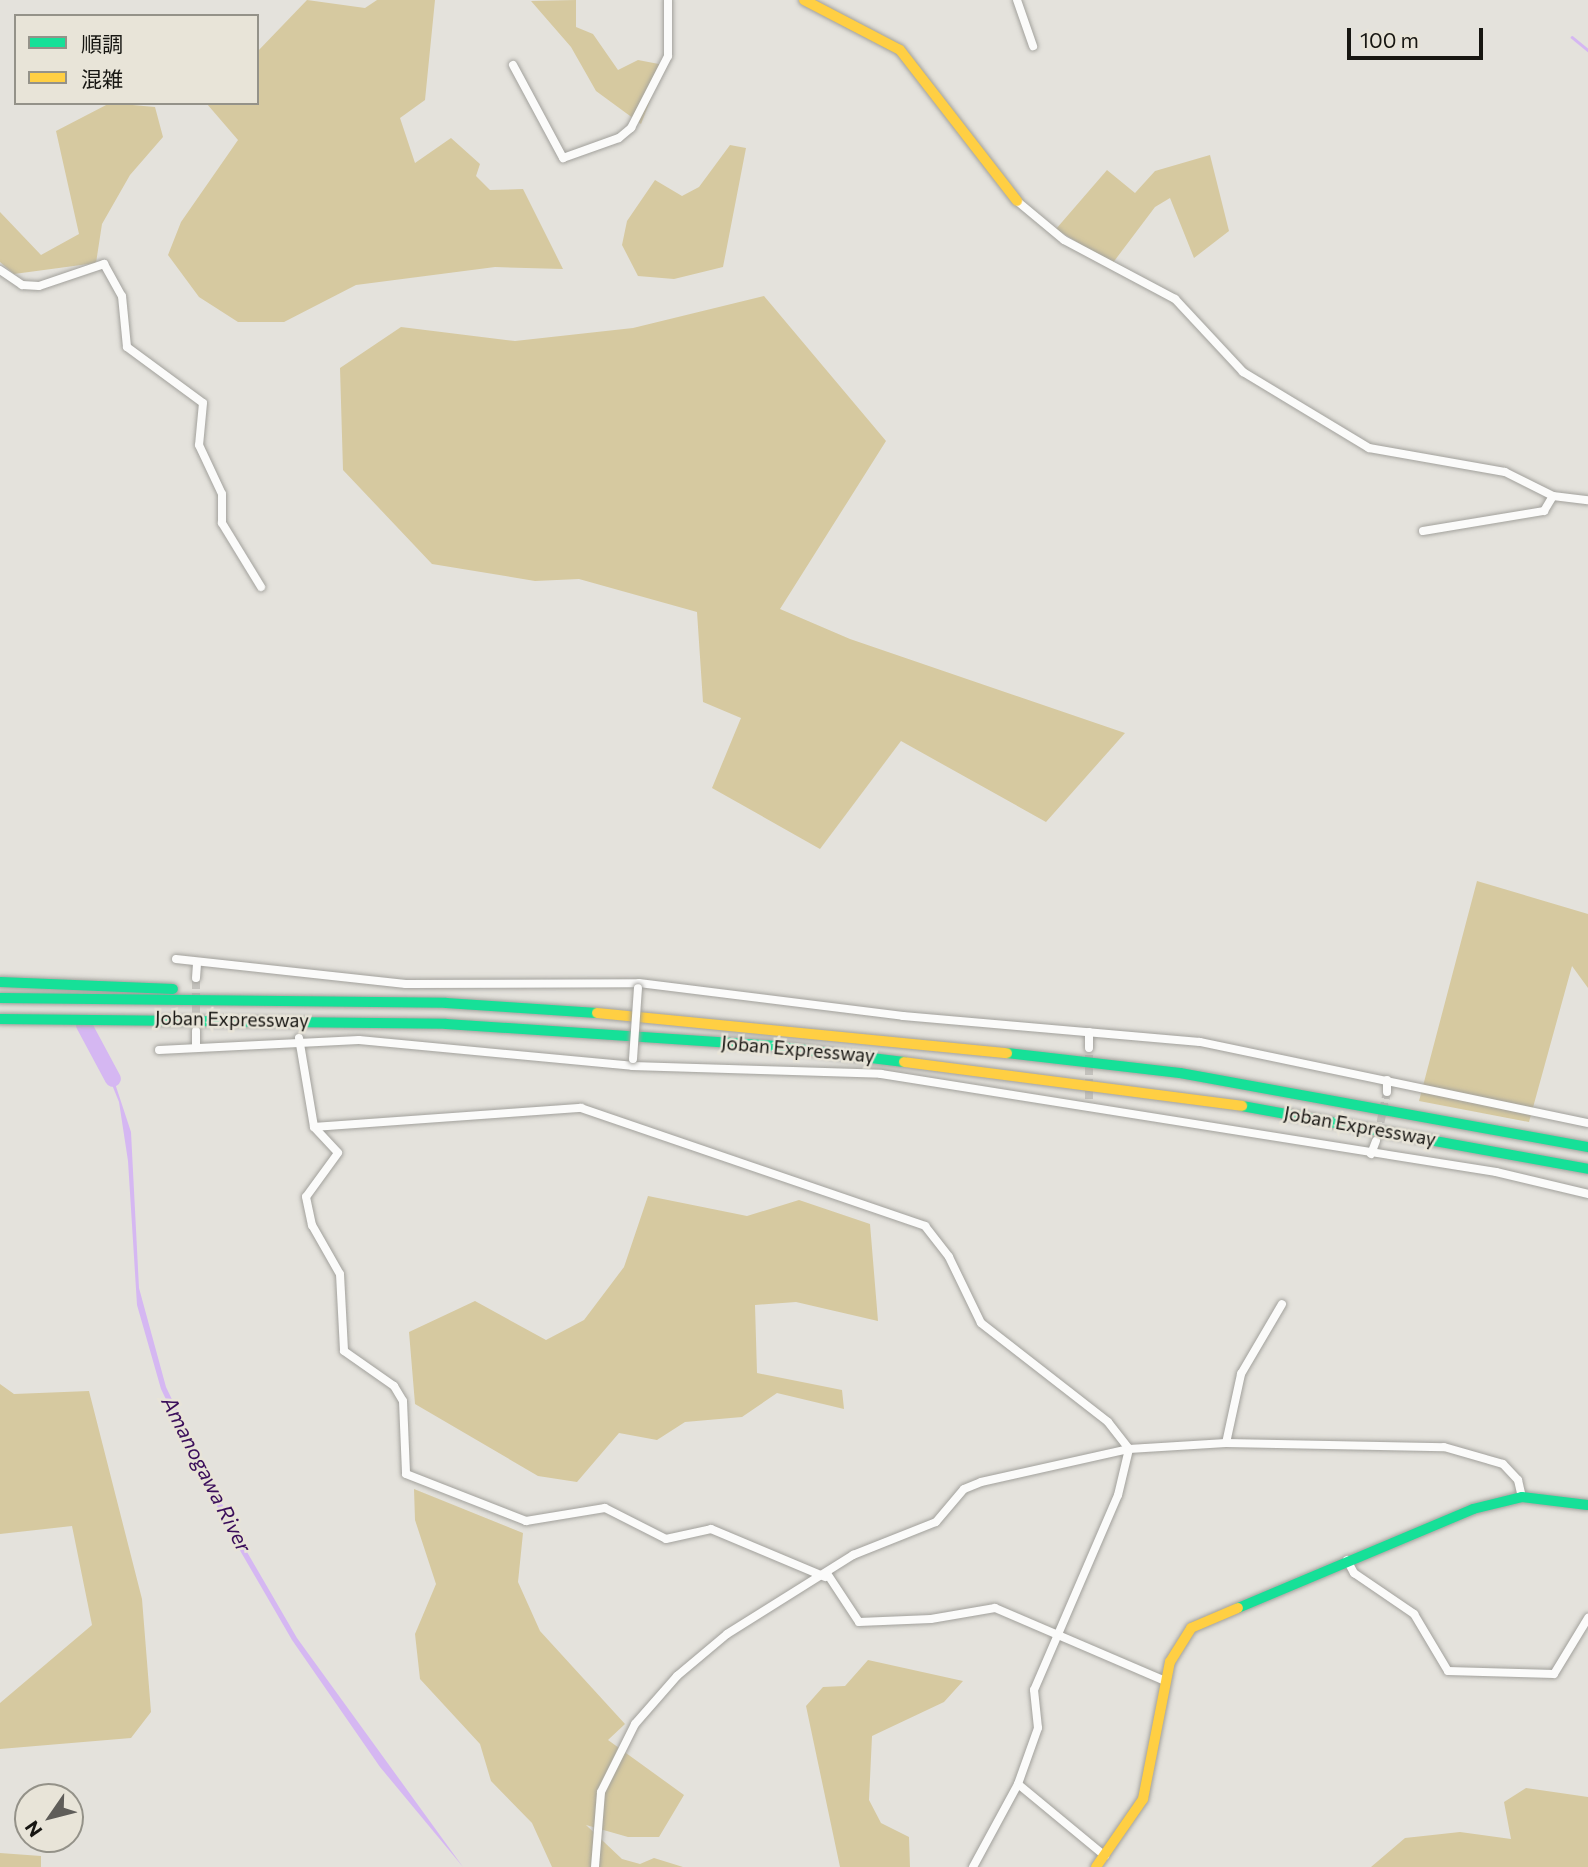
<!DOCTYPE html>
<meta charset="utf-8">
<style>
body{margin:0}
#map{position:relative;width:1588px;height:1867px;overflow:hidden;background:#e4e2dc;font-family:Commissioner,"Noto Sans JP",sans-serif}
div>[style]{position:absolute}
.green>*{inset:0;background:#d6c9a0}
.water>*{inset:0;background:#d5b7f2}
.stream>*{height:2.5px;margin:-1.25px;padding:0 1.25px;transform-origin:1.25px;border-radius:1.25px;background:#d5b7f2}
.river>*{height:16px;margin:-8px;padding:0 8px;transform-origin:8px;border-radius:8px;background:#d5b7f2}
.street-tunnel>*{height:8px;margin-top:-4px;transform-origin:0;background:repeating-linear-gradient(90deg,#c5c3be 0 8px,transparent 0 12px)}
.roads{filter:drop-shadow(0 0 2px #a2a19c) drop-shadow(0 0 2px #a2a19c)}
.street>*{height:8px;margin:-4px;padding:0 4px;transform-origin:4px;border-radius:4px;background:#fbfbfa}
.fast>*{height:10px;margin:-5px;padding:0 5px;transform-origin:5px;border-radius:5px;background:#16e098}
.slow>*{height:10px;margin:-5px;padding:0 5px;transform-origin:5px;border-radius:5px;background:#ffcf43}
.bridges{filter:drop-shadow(0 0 2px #a2a19c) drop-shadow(0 0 2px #a2a19c)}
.street-bridge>*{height:8px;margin:-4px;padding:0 4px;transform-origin:4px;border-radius:4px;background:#fbfbfa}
span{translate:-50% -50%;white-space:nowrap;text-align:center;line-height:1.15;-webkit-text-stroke:5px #e8e4d8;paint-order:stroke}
.street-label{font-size:19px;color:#171612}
.water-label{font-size:21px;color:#3a0d5a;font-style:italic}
.legend{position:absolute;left:14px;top:14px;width:245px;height:91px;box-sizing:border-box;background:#e8e4d8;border:2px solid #949289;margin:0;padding:9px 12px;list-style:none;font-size:21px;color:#171612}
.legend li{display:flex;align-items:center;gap:14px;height:35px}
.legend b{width:35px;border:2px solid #949289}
.north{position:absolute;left:14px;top:1783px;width:70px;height:70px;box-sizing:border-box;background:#e8e4d8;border:2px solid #949289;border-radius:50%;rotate:235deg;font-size:19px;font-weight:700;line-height:28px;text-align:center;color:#171612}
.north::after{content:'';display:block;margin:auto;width:24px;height:32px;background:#5f5d59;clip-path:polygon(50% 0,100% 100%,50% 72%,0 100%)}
.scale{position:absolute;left:1347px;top:28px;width:136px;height:32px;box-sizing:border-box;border:4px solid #171612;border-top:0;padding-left:9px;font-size:21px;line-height:24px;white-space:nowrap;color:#171612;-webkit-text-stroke:5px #e8e4d8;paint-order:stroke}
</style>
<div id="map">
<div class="green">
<i style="clip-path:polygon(307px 0,365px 8px,377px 0,435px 0,425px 100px,400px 118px,415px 163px,451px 138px,480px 164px,476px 176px,490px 190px,523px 189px,563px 269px,495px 267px,356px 285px,284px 322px,238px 322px,199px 297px,168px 255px,181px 222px,238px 140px,207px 104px,257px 103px,257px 52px)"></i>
<i style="clip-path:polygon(576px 0,576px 27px,593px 34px,618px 70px,638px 60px,664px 65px,641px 124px,596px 91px,571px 47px,531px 1px)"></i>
<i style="clip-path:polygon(110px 103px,155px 107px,163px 137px,130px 175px,102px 224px,96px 263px,14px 274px,0 262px,0 212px,41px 255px,79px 234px,56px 131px)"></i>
<i style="clip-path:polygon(730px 145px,746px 148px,723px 267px,674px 279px,638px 276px,622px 245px,627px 221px,655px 180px,682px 196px,699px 187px)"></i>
<i style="clip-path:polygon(1210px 155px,1229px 231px,1194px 258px,1170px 198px,1155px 207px,1112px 264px,1056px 229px,1107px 170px,1135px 193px,1155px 171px)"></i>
<i style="clip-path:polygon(764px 296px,886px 441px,780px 609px,850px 639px,1125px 733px,1046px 822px,901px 741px,820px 849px,712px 788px,741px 718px,703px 702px,697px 612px,579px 579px,535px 581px,432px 564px,343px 470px,340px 368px,401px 327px,515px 341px,633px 328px)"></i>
<i style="clip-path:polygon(1477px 881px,1588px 914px,1588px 988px,1572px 966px,1529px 1122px,1419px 1101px)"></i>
<i style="clip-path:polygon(648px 1196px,747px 1216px,799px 1200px,870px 1224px,878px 1321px,796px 1302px,755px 1305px,757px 1373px,842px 1390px,844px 1409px,777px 1393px,742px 1417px,685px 1422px,657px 1440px,619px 1433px,577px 1482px,538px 1476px,415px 1404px,409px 1332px,475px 1301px,546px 1340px,584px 1320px,624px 1267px)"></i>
<i style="clip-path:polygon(0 1384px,14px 1394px,89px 1391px,142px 1599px,151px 1712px,131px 1738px,0 1749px,0 1703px,92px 1625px,72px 1526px,0 1534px)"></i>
<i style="clip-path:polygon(414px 1489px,523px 1533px,518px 1582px,540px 1631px,625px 1724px,608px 1740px,684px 1795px,659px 1837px,628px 1837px,586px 1825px,622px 1859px,640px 1864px,654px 1858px,683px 1867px,552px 1867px,532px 1823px,491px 1781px,480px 1744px,420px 1679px,415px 1634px,436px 1584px,415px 1520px)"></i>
<i style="clip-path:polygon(868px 1660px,963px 1681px,944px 1702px,872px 1736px,869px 1800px,881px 1823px,909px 1837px,910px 1867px,840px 1867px,806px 1706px,823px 1687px,845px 1686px)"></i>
<i style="clip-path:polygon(1526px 1788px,1588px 1797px,1588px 1867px,1371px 1867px,1405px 1838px,1460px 1832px,1511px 1839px,1504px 1802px)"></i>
<i style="clip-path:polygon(0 1853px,41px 1856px,41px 1867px,0 1867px)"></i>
</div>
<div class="water">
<i style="clip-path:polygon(107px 1059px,131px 1132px,139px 1288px,166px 1387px,236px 1533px,297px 1638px,463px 1867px,380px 1767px,292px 1640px,231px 1535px,161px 1389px,137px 1305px,128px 1161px,119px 1102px,102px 1060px)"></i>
</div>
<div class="stream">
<i style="left:1572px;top:37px;width:21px;rotate:39deg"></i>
</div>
<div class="river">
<i style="left:84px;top:1025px;width:61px;rotate:61.8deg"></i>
</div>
<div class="street-tunnel">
<i style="left:196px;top:1025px;width:47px;rotate:-90deg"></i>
<i style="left:1089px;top:1099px;width:51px;rotate:-90deg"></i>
<i style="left:1378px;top:1134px;width:43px;rotate:-77.9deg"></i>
</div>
<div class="roads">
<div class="street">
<i style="left:1017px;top:0;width:49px;rotate:70.8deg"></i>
<i style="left:513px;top:65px;width:106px;rotate:61.7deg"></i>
<i style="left:563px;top:158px;width:59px;rotate:-19.7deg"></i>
<i style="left:619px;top:138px;width:16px;rotate:-40deg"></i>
<i style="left:631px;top:128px;width:81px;rotate:-62.8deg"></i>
<i style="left:668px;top:56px;width:56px;rotate:-90deg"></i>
<i style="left:1017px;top:201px;width:61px;rotate:39.7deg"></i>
<i style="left:1064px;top:240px;width:126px;rotate:28deg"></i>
<i style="left:1175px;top:299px;width:100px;rotate:47deg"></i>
<i style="left:1243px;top:372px;width:147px;rotate:31.1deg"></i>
<i style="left:1369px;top:448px;width:138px;rotate:10deg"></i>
<i style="left:1505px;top:472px;width:54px;rotate:26.6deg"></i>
<i style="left:1553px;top:496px;width:35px;rotate:7deg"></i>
<i style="left:0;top:270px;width:27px;rotate:34deg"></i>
<i style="left:22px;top:285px;width:17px;rotate:3deg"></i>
<i style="left:39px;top:286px;width:69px;rotate:-18.7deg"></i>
<i style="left:104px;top:264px;width:37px;rotate:61deg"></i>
<i style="left:122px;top:296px;width:51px;rotate:84.4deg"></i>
<i style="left:127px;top:347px;width:94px;rotate:36.4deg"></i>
<i style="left:203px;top:403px;width:42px;rotate:95.4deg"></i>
<i style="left:199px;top:445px;width:54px;rotate:64.9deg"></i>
<i style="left:222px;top:494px;width:29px;rotate:90deg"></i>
<i style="left:222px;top:523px;width:75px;rotate:58.6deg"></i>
<i style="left:1423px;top:531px;width:123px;rotate:-9.4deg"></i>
<i style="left:1544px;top:511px;width:17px;rotate:-59deg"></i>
<i style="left:176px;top:959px;width:231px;rotate:6.2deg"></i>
<i style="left:406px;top:984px;width:233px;rotate:-0.2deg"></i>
<i style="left:639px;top:983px;width:266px;rotate:7.1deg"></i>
<i style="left:903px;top:1016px;width:298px;rotate:5deg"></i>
<i style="left:1200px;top:1042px;width:396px;rotate:11.8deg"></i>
<i style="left:196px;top:978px;width:16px;rotate:-86deg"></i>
<i style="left:299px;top:1038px;width:90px;rotate:80.4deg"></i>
<i style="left:314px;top:1127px;width:35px;rotate:47deg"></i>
<i style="left:338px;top:1153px;width:54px;rotate:126deg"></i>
<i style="left:306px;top:1197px;width:29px;rotate:78deg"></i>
<i style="left:312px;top:1225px;width:56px;rotate:60.3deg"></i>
<i style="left:340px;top:1274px;width:77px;rotate:87deg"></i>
<i style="left:344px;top:1351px;width:61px;rotate:35deg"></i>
<i style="left:394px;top:1386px;width:17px;rotate:59deg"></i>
<i style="left:403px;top:1401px;width:73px;rotate:87.6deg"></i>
<i style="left:406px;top:1474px;width:129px;rotate:21.4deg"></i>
<i style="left:526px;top:1521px;width:80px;rotate:-9.3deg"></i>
<i style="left:605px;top:1508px;width:68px;rotate:26.9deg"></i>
<i style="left:666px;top:1539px;width:46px;rotate:-12.5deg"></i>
<i style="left:711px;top:1529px;width:124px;rotate:22.8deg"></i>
<i style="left:196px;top:1047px;width:16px;rotate:-90deg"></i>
<i style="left:1089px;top:1048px;width:16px;rotate:-90deg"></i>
<i style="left:159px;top:1050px;width:200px;rotate:-2.9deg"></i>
<i style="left:359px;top:1040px;width:274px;rotate:5.4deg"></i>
<i style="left:632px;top:1066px;width:249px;rotate:1.8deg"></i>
<i style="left:881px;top:1074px;width:623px;rotate:9.05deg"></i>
<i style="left:1496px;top:1172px;width:95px;rotate:13.4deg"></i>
<i style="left:1387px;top:1092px;width:12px;rotate:-90deg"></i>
<i style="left:314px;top:1127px;width:268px;rotate:-4.1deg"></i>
<i style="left:581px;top:1108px;width:364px;rotate:18.9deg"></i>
<i style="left:925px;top:1226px;width:39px;rotate:52deg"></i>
<i style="left:949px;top:1257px;width:73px;rotate:64.1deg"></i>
<i style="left:981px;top:1323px;width:161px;rotate:37.9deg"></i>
<i style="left:1108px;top:1422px;width:34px;rotate:52deg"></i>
<i style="left:1129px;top:1449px;width:47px;rotate:103.4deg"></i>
<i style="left:1118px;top:1495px;width:212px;rotate:113.3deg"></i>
<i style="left:1034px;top:1690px;width:38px;rotate:84deg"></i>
<i style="left:1038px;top:1728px;width:59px;rotate:109.7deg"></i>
<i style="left:1018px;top:1784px;width:113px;rotate:39.6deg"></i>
<i style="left:1371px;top:1154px;width:14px;rotate:-69deg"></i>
<i style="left:1226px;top:1443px;width:71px;rotate:-77.7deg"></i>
<i style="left:1241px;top:1374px;width:81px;rotate:-59.6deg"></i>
<i style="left:1347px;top:1560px;width:15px;rotate:62deg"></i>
<i style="left:1354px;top:1573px;width:73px;rotate:34.3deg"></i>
<i style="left:1414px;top:1614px;width:66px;rotate:59.2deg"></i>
<i style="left:1448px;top:1671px;width:106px;rotate:1.6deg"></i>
<i style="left:1554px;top:1674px;width:66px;rotate:-58.7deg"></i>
<i style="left:828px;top:1575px;width:56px;rotate:56.6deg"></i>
<i style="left:859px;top:1622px;width:72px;rotate:-2.4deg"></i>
<i style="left:931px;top:1619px;width:65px;rotate:-9.8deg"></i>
<i style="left:995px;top:1608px;width:185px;rotate:23.2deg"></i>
<i style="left:595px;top:1867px;width:75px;rotate:-85.4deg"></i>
<i style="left:601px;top:1792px;width:76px;rotate:-63.4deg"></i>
<i style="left:635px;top:1724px;width:64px;rotate:-48.8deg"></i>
<i style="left:677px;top:1676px;width:65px;rotate:-40deg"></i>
<i style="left:727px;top:1634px;width:149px;rotate:-32.1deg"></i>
<i style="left:853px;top:1555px;width:89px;rotate:-21.7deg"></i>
<i style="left:936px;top:1522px;width:43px;rotate:-49.7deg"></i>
<i style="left:964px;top:1489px;width:18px;rotate:-22deg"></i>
<i style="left:981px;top:1482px;width:152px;rotate:-12.6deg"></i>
<i style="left:1129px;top:1449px;width:97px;rotate:-3.5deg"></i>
<i style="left:1226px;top:1443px;width:218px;rotate:1.1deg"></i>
<i style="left:1444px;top:1447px;width:61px;rotate:16.1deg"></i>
<i style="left:1503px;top:1464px;width:22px;rotate:47deg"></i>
<i style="left:1518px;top:1480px;width:17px;rotate:77deg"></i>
<i style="left:973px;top:1867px;width:94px;rotate:-61.5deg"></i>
</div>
<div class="fast">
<i style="left:0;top:982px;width:173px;rotate:2.3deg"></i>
<i style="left:0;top:998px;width:446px;rotate:0.6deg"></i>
<i style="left:446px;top:1003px;width:151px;rotate:3.8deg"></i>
<i style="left:0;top:1019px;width:446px;rotate:0.6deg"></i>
<i style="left:446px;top:1024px;width:328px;rotate:3.8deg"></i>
<i style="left:773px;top:1046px;width:132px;rotate:7deg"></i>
<i style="left:1007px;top:1053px;width:174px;rotate:6.6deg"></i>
<i style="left:1180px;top:1073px;width:415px;rotate:10.3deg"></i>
<i style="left:1242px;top:1106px;width:352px;rotate:10.3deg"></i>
<i style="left:1238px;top:1608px;width:255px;rotate:-22.8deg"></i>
<i style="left:1473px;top:1509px;width:50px;rotate:-13.8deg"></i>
<i style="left:1522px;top:1497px;width:66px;rotate:6.9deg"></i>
</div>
<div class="slow">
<i style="left:804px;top:0;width:108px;rotate:27.5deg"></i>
<i style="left:900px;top:50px;width:191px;rotate:52.2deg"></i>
<i style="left:597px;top:1013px;width:412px;rotate:5.6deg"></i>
<i style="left:904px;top:1062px;width:341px;rotate:7.4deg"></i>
<i style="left:1096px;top:1867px;width:83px;rotate:-55.3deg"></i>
<i style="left:1143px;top:1799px;width:140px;rotate:-78.9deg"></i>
<i style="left:1170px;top:1662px;width:40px;rotate:-58deg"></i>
<i style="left:1191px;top:1628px;width:51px;rotate:-23.1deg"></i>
</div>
</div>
<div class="bridges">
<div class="street-bridge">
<i style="left:633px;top:1059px;width:71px;rotate:-86deg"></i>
</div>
</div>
<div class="street-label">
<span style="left:232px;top:1019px;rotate:1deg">Joban Expressway</span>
<span style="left:798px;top:1049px;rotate:5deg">Joban Expressway</span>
<span style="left:1360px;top:1126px;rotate:10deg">Joban Expressway</span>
</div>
<div class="water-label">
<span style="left:207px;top:1474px;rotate:63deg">Amanogawa River</span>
</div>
<ul class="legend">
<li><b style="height:9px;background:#16e098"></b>順調</li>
<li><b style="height:9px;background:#ffcf43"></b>混雑</li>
</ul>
<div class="north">N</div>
<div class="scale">100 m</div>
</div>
